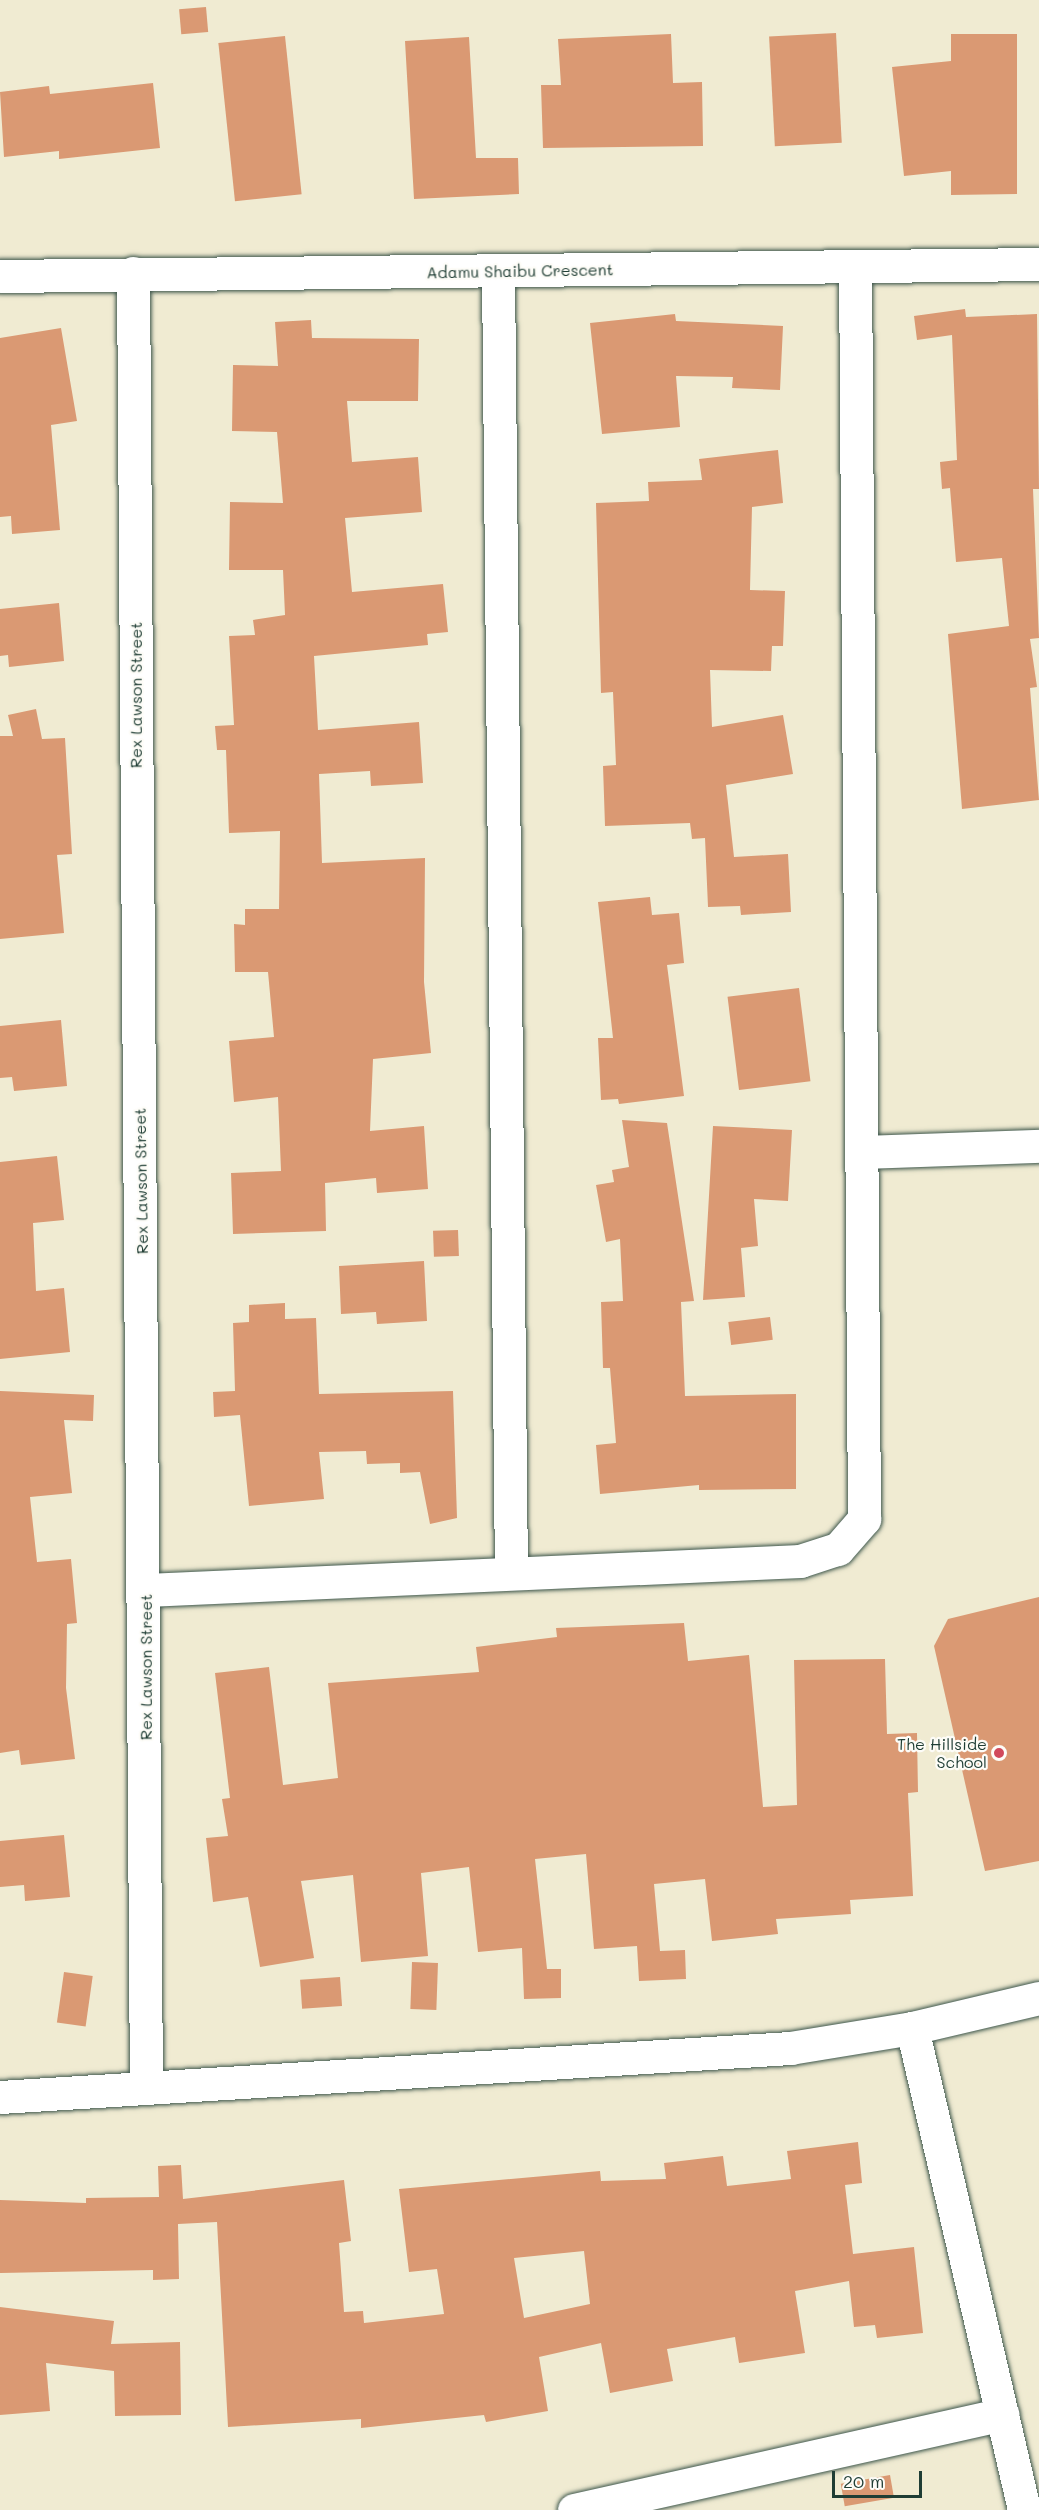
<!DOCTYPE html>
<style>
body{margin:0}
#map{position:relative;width:1039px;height:2510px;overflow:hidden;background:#f0ebd2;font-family:Mali,sans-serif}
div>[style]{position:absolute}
.building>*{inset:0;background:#da9973;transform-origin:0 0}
.roads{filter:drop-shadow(0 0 2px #3e574c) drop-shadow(0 0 2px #3e574c)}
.street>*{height:33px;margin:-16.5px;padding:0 16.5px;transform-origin:16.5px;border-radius:16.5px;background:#fff}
.dots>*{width:16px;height:16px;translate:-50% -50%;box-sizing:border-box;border:3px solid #fdfcf7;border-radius:50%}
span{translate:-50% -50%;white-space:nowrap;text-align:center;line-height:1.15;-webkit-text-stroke:4.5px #fdfcf7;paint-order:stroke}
.street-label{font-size:16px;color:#1f3d34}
.poi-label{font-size:16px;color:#1f3d34}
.right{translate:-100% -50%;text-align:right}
.scale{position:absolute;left:832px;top:2471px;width:90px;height:27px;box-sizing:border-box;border:3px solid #1f3d34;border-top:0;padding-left:8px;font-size:18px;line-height:21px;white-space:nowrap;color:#1f3d34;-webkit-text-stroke:4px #fdfcf7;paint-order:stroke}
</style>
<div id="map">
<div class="building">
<i style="left:206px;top:7px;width:25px;height:27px;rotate:85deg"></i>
<i style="left:836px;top:33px;width:110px;height:67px;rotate:87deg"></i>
<i style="clip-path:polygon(671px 34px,673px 83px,702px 82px,703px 146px,543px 148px,541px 85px,561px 85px,558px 39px)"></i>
<i style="clip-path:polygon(951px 34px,1017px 34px,1017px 194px,951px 195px,951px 171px,904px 176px,892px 67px,951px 61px)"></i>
<i style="left:285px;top:36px;width:159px;height:67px;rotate:84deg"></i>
<i style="clip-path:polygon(469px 37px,476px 158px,518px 158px,519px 194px,414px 199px,405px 41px)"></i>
<i style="clip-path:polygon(153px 83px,160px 148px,59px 159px,59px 151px,4px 157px,0 92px,49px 86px,50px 94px)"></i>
<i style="clip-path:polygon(965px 309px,966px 317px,1037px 314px,1039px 489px,1033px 489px,1039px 638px,1030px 639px,1037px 687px,1030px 688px,1039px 800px,962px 809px,948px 634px,1009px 626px,1002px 558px,956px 562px,950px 488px,942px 489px,940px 462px,957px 460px,952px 335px,917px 340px,914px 316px)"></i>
<i style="clip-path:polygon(675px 314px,676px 321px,783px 326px,780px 390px,732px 388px,733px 377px,676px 376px,680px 427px,602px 434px,590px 323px)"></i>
<i style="clip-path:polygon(311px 320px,312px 338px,419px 339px,418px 401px,347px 401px,352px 462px,418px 457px,422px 512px,345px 518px,352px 592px,443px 584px,448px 632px,427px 634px,428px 645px,314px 656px,318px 730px,419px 722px,423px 783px,371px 786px,370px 771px,319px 774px,322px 863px,425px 858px,424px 982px,431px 1053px,373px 1059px,370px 1131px,424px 1126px,428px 1189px,377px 1193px,376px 1178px,325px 1183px,326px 1231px,233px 1234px,231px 1173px,281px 1171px,278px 1097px,234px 1102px,229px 1041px,274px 1037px,268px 972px,235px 972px,234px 924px,245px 925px,245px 909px,279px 909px,280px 831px,229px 833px,226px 750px,217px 750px,215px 726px,234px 725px,229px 636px,255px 635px,253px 620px,285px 615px,283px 570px,229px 570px,230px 502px,283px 503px,277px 432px,232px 431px,233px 365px,278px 366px,275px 322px)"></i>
<i style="clip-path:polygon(61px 328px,77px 421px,51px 425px,60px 530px,12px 534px,11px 516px,0 517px,0 338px)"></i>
<i style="clip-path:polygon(778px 450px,783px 503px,752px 507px,750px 590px,785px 591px,783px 646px,772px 646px,771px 671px,710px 670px,712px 727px,783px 715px,793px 774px,726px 785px,734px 857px,788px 854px,791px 912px,741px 915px,740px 906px,708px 907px,705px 838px,692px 839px,690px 823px,605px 826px,603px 766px,616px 765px,613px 692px,601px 693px,596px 503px,649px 501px,648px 482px,702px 480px,699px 459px)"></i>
<i style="clip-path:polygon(59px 603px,64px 661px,9px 667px,8px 655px,0 656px,0 609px)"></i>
<i style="clip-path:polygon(36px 709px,42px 739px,65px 738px,72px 854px,57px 855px,64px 933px,0 939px,0 736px,13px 736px,8px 715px)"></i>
<i style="clip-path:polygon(650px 897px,652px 915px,679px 913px,684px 963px,667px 965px,684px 1096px,619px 1104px,618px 1099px,601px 1100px,598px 1038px,613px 1038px,598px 902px)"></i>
<i style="left:799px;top:988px;width:94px;height:72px;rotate:83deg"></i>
<i style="clip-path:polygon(61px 1020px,67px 1086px,14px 1091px,12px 1077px,0 1078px,0 1026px)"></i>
<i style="clip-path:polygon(622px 1120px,667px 1123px,694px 1301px,681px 1302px,685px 1396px,796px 1394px,796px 1489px,699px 1490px,699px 1485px,600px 1494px,596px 1445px,616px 1443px,610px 1368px,603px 1368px,601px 1302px,623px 1301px,620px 1239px,606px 1242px,596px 1185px,614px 1182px,612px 1170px,629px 1167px)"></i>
<i style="clip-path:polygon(713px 1126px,792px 1130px,788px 1201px,754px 1199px,758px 1246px,741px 1248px,745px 1297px,703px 1300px)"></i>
<i style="clip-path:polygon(57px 1156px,64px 1220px,33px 1223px,36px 1291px,64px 1288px,70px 1352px,0 1359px,0 1162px)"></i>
<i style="left:458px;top:1230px;width:26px;height:25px;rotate:88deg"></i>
<i style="clip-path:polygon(424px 1261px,427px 1321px,377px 1324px,376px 1312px,341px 1314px,339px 1266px)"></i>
<i style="clip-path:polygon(285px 1303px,285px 1319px,316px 1318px,319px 1394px,453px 1391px,457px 1518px,430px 1524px,420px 1472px,400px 1473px,400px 1463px,367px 1464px,366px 1451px,319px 1452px,324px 1499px,249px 1506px,240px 1415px,214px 1417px,213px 1392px,235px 1391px,233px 1323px,249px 1322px,249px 1305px)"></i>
<i style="left:770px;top:1317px;width:23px;height:42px;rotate:83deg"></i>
<i style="clip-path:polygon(0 1391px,94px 1395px,93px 1421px,64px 1420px,72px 1493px,30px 1497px,37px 1562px,71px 1559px,77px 1623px,67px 1624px,66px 1688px,75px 1759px,21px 1765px,19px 1750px,0 1753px)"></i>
<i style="clip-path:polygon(1039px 1597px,1039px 1861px,985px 1871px,934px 1646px,948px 1619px)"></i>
<i style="clip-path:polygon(684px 1623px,688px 1661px,749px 1655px,763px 1807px,797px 1805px,794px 1660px,885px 1659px,887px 1734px,917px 1733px,918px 1792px,908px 1793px,913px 1896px,850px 1900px,851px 1914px,776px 1919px,778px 1934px,712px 1941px,705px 1879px,654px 1884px,660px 1951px,685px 1950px,686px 1979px,639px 1981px,637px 1946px,594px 1949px,586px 1854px,535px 1859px,547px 1969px,561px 1969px,561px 1998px,524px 1999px,522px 1948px,478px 1952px,469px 1867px,421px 1873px,428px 1956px,361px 1962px,353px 1875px,301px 1881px,314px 1958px,260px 1967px,248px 1897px,213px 1902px,206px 1838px,228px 1836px,222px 1799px,230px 1798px,215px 1673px,269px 1667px,283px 1785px,338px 1778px,328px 1683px,479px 1672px,476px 1647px,557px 1637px,556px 1628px)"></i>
<i style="clip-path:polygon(64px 1835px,70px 1897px,25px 1901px,24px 1885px,0 1887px,0 1841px)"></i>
<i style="left:412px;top:1962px;width:26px;height:47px;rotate:2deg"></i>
<i style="left:64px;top:1972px;width:29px;height:51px;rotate:8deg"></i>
<i style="left:340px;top:1977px;width:29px;height:40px;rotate:86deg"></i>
<i style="clip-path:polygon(evenodd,858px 2142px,862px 2183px,845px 2185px,853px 2254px,914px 2247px,923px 2333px,877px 2338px,875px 2325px,854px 2327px,849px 2281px,795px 2291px,805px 2353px,739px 2363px,735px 2337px,667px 2349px,673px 2381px,610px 2393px,601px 2343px,539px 2357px,548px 2411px,486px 2422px,484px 2415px,361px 2428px,361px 2419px,228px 2427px,217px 2222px,178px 2224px,179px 2279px,153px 2280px,153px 2270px,0 2273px,0 2200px,86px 2203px,86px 2198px,159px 2197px,158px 2166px,181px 2165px,183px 2199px,344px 2180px,351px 2241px,339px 2243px,344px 2312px,363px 2311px,364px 2323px,444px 2314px,437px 2269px,409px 2272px,399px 2189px,600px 2171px,601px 2181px,666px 2179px,664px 2163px,723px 2156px,727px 2186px,791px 2179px,787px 2151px,858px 2142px,584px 2251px,590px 2304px,524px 2318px,514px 2258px,584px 2251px)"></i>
<i style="clip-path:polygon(0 2307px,114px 2321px,111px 2344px,180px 2342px,181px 2415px,115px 2416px,114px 2371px,46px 2363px,50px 2411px,0 2415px)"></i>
<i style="left:890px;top:2475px;width:23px;height:50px;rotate:80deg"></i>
</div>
<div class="roads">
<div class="street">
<i style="left:498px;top:271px;width:1300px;rotate:89.43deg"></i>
<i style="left:133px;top:273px;width:1815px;rotate:89.59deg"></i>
<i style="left:0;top:276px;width:1039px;rotate:-0.66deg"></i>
<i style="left:865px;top:1152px;width:174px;rotate:-2deg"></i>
<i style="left:146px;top:1590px;width:655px;rotate:-2.54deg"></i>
<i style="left:800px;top:1561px;width:40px;rotate:-18deg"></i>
<i style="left:838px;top:1549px;width:40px;rotate:-49deg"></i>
<i style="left:864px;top:1519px;width:1252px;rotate:-90.41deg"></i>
<i style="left:912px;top:2028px;width:495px;rotate:76.9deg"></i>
<i style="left:0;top:2097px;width:792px;rotate:-3.55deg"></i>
<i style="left:790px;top:2048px;width:124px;rotate:-9.3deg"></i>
<i style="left:912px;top:2028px;width:130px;rotate:-13.3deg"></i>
<i style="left:574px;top:2510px;width:439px;rotate:-12.6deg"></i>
</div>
</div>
<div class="dots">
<i style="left:999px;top:1753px;background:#d1495b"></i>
</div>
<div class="street-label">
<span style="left:520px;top:271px;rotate:-1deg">Adamu Shaibu Crescent</span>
<span style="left:136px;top:695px;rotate:-90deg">Rex Lawson Street</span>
<span style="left:141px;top:1181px;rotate:-91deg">Rex Lawson Street</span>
<span style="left:146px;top:1667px;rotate:-90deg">Rex Lawson Street</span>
</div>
<div class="poi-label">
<span class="right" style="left:987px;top:1753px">The Hillside<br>School</span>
</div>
<div class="scale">20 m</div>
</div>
